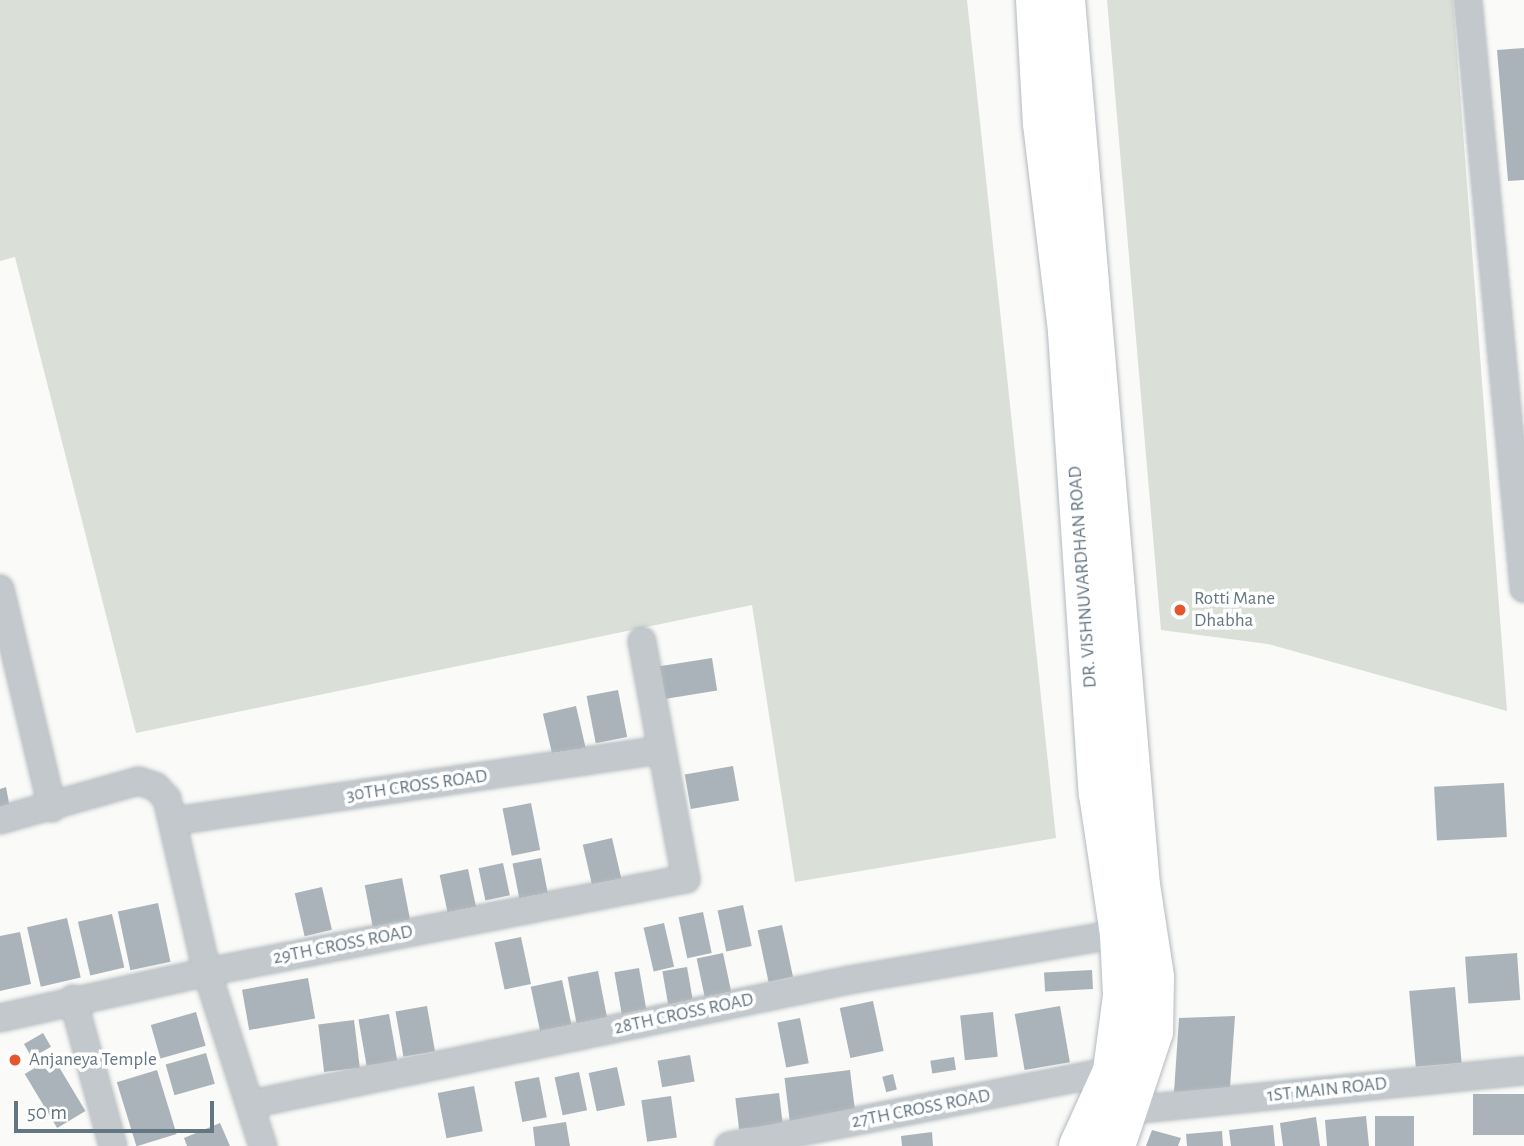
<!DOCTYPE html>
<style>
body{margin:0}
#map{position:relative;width:1524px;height:1146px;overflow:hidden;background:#fafaf8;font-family:"Alegreya Sans",sans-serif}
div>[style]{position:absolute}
.green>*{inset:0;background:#dadfd7}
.building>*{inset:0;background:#aab3b9;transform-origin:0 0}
.roads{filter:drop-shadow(0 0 2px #b3babf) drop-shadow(0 0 2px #b3babf)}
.minor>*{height:26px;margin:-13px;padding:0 13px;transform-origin:13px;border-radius:13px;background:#c3c8cc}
.secondary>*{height:38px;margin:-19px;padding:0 19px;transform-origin:19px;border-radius:19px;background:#fff}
.dots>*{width:19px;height:19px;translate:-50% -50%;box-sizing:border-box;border:4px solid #fff;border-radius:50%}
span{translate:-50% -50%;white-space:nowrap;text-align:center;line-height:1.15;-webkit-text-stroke:7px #fff;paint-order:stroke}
.street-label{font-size:19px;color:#657683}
.poi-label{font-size:19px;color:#657683}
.left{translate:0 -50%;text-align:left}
.scale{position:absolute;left:14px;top:1101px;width:200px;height:32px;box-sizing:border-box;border:4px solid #657683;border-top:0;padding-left:9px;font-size:21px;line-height:24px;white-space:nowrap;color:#657683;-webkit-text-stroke:5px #fff;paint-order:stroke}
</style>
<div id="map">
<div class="green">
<i style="clip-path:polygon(0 0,967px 0,1056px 838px,795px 882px,752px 605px,136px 733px,15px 257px,0 261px)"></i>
<i style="clip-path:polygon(1107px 0,1453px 0,1507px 711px,1268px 644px,1161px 630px)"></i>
</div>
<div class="building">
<i style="clip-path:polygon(1524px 48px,1524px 180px,1508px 181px,1497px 50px)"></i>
<i style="left:712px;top:658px;width:33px;height:53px;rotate:81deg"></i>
<i style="left:618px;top:690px;width:48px;height:32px;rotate:79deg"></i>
<i style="left:576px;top:706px;width:52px;height:34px;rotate:77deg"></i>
<i style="left:733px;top:766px;width:35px;height:49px;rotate:80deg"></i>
<i style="left:1504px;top:783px;width:54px;height:70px;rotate:87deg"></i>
<i style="clip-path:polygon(6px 787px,11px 814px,0 817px,0 789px)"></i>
<i style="left:531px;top:803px;width:48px;height:29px;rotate:79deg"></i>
<i style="left:612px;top:838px;width:46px;height:30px;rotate:77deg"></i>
<i style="left:541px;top:858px;width:41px;height:29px;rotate:79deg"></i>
<i style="left:503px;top:863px;width:33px;height:25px;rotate:78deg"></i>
<i style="left:468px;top:869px;width:42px;height:29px;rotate:78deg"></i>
<i style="left:402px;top:878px;width:46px;height:38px;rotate:79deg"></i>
<i style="left:322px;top:887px;width:44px;height:28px;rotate:77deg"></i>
<i style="left:158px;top:903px;width:60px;height:41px;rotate:78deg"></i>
<i style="left:743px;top:905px;width:42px;height:26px;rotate:78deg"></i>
<i style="left:703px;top:912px;width:42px;height:25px;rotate:78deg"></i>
<i style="left:112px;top:914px;width:55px;height:35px;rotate:77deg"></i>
<i style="left:67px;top:918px;width:61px;height:41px;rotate:77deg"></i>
<i style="left:664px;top:923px;width:45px;height:21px;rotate:77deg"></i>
<i style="left:782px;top:925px;width:53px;height:25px;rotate:78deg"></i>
<i style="clip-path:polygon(20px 932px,31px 984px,0 991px,0 936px)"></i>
<i style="left:521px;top:937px;width:48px;height:27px;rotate:78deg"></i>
<i style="left:723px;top:953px;width:49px;height:27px;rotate:78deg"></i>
<i style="left:1517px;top:953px;width:47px;height:52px;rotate:86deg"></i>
<i style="left:687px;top:967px;width:41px;height:25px;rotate:80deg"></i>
<i style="left:639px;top:968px;width:47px;height:25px;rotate:80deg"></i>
<i style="left:1092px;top:970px;width:19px;height:48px;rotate:87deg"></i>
<i style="left:598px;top:971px;width:51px;height:31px;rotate:79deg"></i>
<i style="left:308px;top:978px;width:41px;height:67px;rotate:80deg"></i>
<i style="left:562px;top:980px;width:47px;height:32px;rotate:78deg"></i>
<i style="left:1455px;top:987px;width:76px;height:46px;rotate:85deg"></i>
<i style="left:873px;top:1001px;width:51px;height:34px;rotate:78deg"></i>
<i style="left:427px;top:1006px;width:46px;height:32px;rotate:80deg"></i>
<i style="left:1060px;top:1006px;width:57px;height:46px;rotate:80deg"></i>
<i style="left:196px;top:1012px;width:35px;height:47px;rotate:74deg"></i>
<i style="left:993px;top:1012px;width:45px;height:33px;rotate:84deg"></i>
<i style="left:389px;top:1014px;width:47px;height:31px;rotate:80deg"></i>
<i style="clip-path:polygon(1235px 1016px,1230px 1087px,1174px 1092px,1179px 1018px)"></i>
<i style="left:800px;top:1018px;width:46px;height:23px;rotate:79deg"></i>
<i style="left:354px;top:1020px;width:48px;height:36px;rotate:83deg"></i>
<i style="left:43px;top:1033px;width:16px;height:22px;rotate:60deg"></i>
<i style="left:206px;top:1053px;width:32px;height:42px;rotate:74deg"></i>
<i style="left:690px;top:1055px;width:27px;height:33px;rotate:80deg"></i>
<i style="left:53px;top:1057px;width:63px;height:33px;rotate:59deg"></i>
<i style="left:954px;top:1057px;width:13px;height:24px;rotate:81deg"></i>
<i style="left:617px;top:1067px;width:39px;height:29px;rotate:78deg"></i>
<i style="left:157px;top:1070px;width:67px;height:42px;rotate:73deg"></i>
<i style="left:850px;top:1070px;width:49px;height:66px;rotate:83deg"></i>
<i style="left:579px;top:1072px;width:39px;height:25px;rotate:78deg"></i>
<i style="left:893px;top:1074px;width:16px;height:11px;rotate:76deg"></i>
<i style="left:539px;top:1077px;width:41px;height:25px;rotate:79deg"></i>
<i style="left:474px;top:1086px;width:46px;height:37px;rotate:79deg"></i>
<i style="left:779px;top:1093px;width:31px;height:44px;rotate:83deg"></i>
<i style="left:1524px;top:1094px;width:41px;height:51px;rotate:90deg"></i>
<i style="left:671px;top:1096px;width:42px;height:30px;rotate:82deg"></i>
<i style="clip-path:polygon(1366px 1116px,1369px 1146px,1327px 1146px,1325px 1120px)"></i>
<i style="left:1414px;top:1116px;width:30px;height:39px;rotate:90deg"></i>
<i style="clip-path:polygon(1316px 1117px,1320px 1146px,1283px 1146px,1280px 1123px)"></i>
<i style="clip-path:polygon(566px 1122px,570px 1146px,535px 1146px,533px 1127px)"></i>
<i style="clip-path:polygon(220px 1123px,230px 1146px,187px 1146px,184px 1138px)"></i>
<i style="clip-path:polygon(1273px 1125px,1275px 1146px,1231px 1146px,1229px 1130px)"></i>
<i style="clip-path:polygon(1152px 1130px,1181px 1138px,1178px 1146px,1146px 1146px)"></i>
<i style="clip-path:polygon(1222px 1131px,1223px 1146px,1187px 1146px,1186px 1134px)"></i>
<i style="clip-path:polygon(932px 1132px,933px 1146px,902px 1146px,901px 1136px)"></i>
</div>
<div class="roads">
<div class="minor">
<i style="left:1468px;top:0;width:591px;rotate:84.56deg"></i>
<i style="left:0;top:589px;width:225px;rotate:76.6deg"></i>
<i style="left:0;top:820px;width:144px;rotate:-15.7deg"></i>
<i style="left:139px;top:781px;width:18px;rotate:19deg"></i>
<i style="left:156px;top:787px;width:16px;rotate:47deg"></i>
<i style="left:167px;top:799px;width:178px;rotate:77deg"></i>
<i style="left:207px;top:972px;width:183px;rotate:72.2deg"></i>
<i style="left:174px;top:821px;width:491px;rotate:-8.3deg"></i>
<i style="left:73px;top:999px;width:152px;rotate:74.8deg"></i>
<i style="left:0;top:1018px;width:212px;rotate:-12.5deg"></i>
<i style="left:207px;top:972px;width:488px;rotate:-11deg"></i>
<i style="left:686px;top:879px;width:242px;rotate:-100.5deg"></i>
<i style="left:251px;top:1104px;width:611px;rotate:-11.71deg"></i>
<i style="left:849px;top:980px;width:274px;rotate:-9.7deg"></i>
<i style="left:1131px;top:1110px;width:395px;rotate:-5.7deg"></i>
<i style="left:729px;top:1146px;width:390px;rotate:-11.1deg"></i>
</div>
<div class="secondary">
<i style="left:1035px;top:0;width:124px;rotate:86.8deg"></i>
<i style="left:1042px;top:124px;width:209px;rotate:83.1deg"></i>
<i style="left:1067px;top:332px;width:463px;rotate:86.2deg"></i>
<i style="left:1098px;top:794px;width:142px;rotate:81.5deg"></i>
<i style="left:1119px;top:934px;width:62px;rotate:87.2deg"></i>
<i style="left:1122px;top:996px;width:76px;rotate:97.6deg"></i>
<i style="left:1112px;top:1071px;width:82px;rotate:114.4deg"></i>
<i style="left:1066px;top:0;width:888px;rotate:85.16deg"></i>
<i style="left:1141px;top:885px;width:93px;rotate:81.3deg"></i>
<i style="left:1155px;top:977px;width:55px;rotate:91deg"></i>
<i style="left:1154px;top:1032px;width:120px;rotate:108.4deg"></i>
</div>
</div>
<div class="dots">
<i style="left:1180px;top:610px;background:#e4572e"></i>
<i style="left:15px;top:1060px;background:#e4572e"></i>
</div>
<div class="street-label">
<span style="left:1083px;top:577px;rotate:-94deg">DR. VISHNUVARDHAN ROAD</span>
<span style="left:417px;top:786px;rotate:-8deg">30TH CROSS ROAD</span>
<span style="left:343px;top:945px;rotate:-11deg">29TH CROSS ROAD</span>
<span style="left:684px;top:1014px;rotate:-12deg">28TH CROSS ROAD</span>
<span style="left:1327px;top:1090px;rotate:-6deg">1ST MAIN ROAD</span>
<span style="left:921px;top:1109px;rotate:-11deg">27TH CROSS ROAD</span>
</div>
<div class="poi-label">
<span class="left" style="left:1194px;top:610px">Rotti Mane<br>Dhabha</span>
<span class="left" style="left:29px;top:1060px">Anjaneya Temple</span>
</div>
<div class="scale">50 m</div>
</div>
